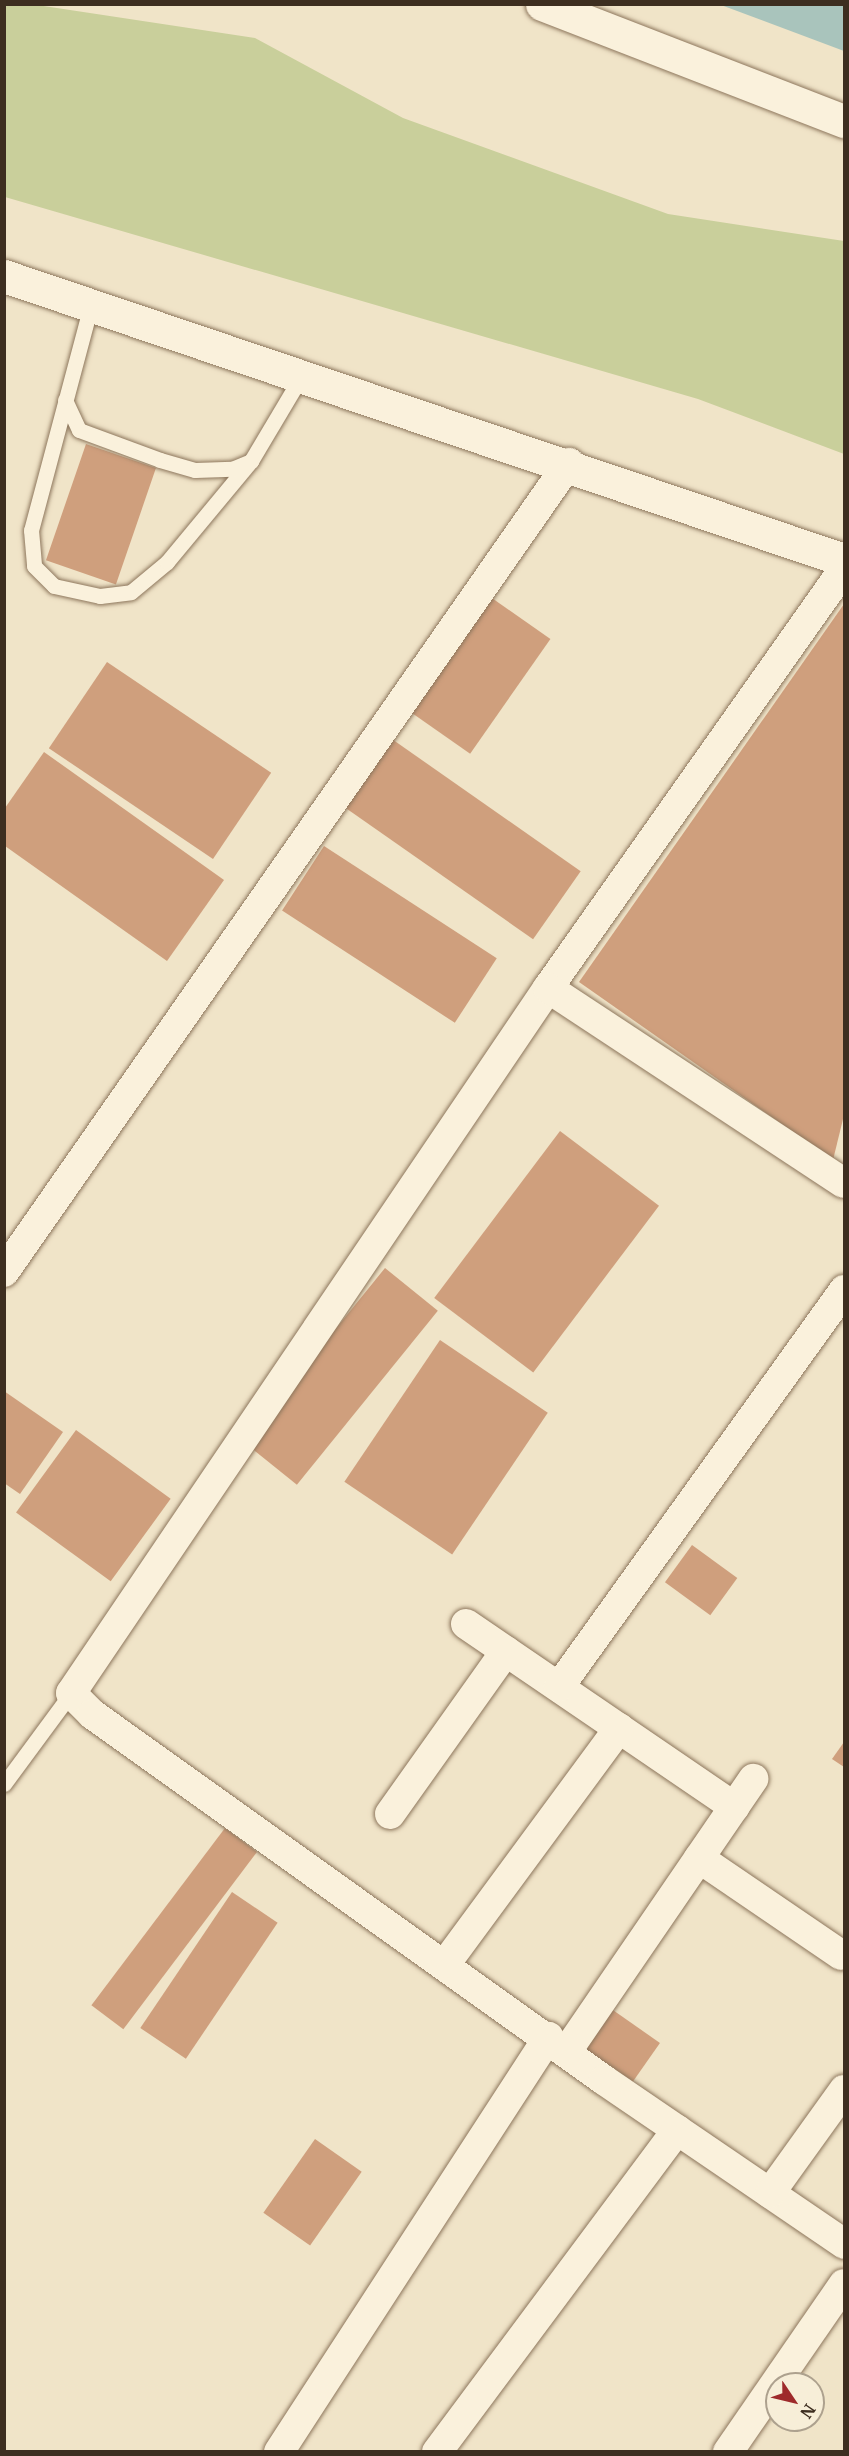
<!DOCTYPE html>
<style>
body{margin:0}
#map{position:relative;width:849px;height:2456px;overflow:hidden;background:#f0e4c8;font-family:Merriweather,serif}
div>[style]{position:absolute}
.green>*{inset:0;background:#c9cf9b}
.water>*{inset:0;background:#a9c4bc}
.building>*{inset:0;background:#cf9f7d;transform-origin:0 0}
.roads{filter:drop-shadow(0 0 2px #8d765c) drop-shadow(0 0 2px #8d765c)}
.lane>*{height:15px;margin:-7.5px;padding:0 7.5px;transform-origin:7.5px;border-radius:7.5px;background:#faf1dc}
.street>*{height:30px;margin:-15px;padding:0 15px;transform-origin:15px;border-radius:15px;background:#faf1dc}
.secondary>*{height:33px;margin:-16.5px;padding:0 16.5px;transform-origin:16.5px;border-radius:16.5px;background:#faf1dc}
span{translate:-50% -50%;white-space:nowrap;text-align:center;line-height:1.15;-webkit-text-stroke:4.5px #f7eed8;paint-order:stroke}
.frame{position:absolute;inset:0;border:6px solid #3d2e20;pointer-events:none}
.north{position:absolute;left:765px;top:2372px;width:60px;height:60px;box-sizing:border-box;background:#f7eed8;border:2px solid #ada18e;border-radius:50%;rotate:125deg;font-size:16px;font-weight:700;line-height:24px;text-align:center;color:#3d2e20}
.north::after{content:'';display:block;margin:auto;width:21px;height:27px;background:#9e2a2b;clip-path:polygon(50% 0,100% 100%,50% 72%,0 100%)}
</style>
<div id="map">
<div class="green">
<i style="clip-path:polygon(4px 5px,37px 5px,255px 38px,403px 118px,668px 214px,844px 241px,844px 454px,698px 399px,5px 197px)"></i>
</div>
<div class="water">
<i style="clip-path:polygon(721px 5px,844px 5px,844px 51px)"></i>
</div>
<div class="building">
<i style="left:86px;top:444px;width:74px;height:123px;rotate:19deg"></i>
<i style="left:489px;top:596px;width:75px;height:140px;rotate:35deg"></i>
<i style="clip-path:polygon(844px 604px,844px 1115px,833px 1160px,579px 982px)"></i>
<i style="left:107px;top:662px;width:198px;height:104px;rotate:34deg"></i>
<i style="left:389px;top:737px;width:234px;height:83px;rotate:35deg"></i>
<i style="clip-path:polygon(44px 752px,224px 880px,167px 961px,5px 846px,5px 808px)"></i>
<i style="left:324px;top:846px;width:206px;height:77px;rotate:33deg"></i>
<i style="left:560px;top:1131px;width:124px;height:209px;rotate:37deg"></i>
<i style="left:385px;top:1268px;width:68px;height:224px;rotate:39deg"></i>
<i style="left:440px;top:1340px;width:130px;height:171px;rotate:34deg"></i>
<i style="clip-path:polygon(4px 1391px,63px 1432px,20px 1494px,4px 1483px)"></i>
<i style="left:76px;top:1430px;width:117px;height:102px;rotate:36deg"></i>
<i style="left:692px;top:1545px;width:56px;height:46px;rotate:36deg"></i>
<i style="clip-path:polygon(844px 1742px,844px 1767px,832px 1759px)"></i>
<i style="left:225px;top:1828px;width:40px;height:222px;rotate:37deg"></i>
<i style="left:232px;top:1892px;width:55px;height:164px;rotate:34deg"></i>
<i style="left:610px;top:2008px;width:61px;height:48px;rotate:35deg"></i>
<i style="left:315px;top:2139px;width:57px;height:90px;rotate:35deg"></i>
</div>
<div class="roads">
<div class="lane">
<i style="left:91px;top:305px;width:233px;rotate:104.9deg"></i>
<i style="left:31px;top:530px;width:36px;rotate:85deg"></i>
<i style="left:34px;top:566px;width:28px;rotate:45deg"></i>
<i style="left:54px;top:586px;width:47px;rotate:12.3deg"></i>
<i style="left:100px;top:596px;width:31px;rotate:-7deg"></i>
<i style="left:131px;top:592px;width:47px;rotate:-39.8deg"></i>
<i style="left:167px;top:562px;width:131px;rotate:-50.3deg"></i>
<i style="left:251px;top:461px;width:100px;rotate:-59.3deg"></i>
<i style="left:65px;top:400px;width:33px;rotate:65deg"></i>
<i style="left:79px;top:430px;width:86px;rotate:20.3deg"></i>
<i style="left:160px;top:460px;width:36px;rotate:16deg"></i>
<i style="left:195px;top:470px;width:37px;rotate:-2deg"></i>
<i style="left:232px;top:469px;width:21px;rotate:-23deg"></i>
<i style="left:4px;top:1784px;width:113px;rotate:-53.6deg"></i>
</div>
<div class="street">
<i style="left:844px;top:569px;width:513px;rotate:125.24deg"></i>
<i style="left:548px;top:988px;width:851px;rotate:124.08deg"></i>
<i style="left:71px;top:1693px;width:30px;rotate:45deg"></i>
<i style="left:92px;top:1714px;width:629px;rotate:35.56deg"></i>
<i style="left:604px;top:2080px;width:291px;rotate:34.3deg"></i>
<i style="left:548px;top:988px;width:354px;rotate:33.4deg"></i>
<i style="left:4px;top:1272px;width:987px;rotate:-55.07deg"></i>
<i style="left:466px;top:1624px;width:325px;rotate:34.3deg"></i>
<i style="left:559px;top:1687px;width:489px;rotate:-54.3deg"></i>
<i style="left:390px;top:1814px;width:200px;rotate:-54.6deg"></i>
<i style="left:699px;top:1858px;width:172px;rotate:34.3deg"></i>
<i style="left:446px;top:1963px;width:292px;rotate:-53.6deg"></i>
<i style="left:567px;top:2051px;width:330px;rotate:-55.6deg"></i>
<i style="left:770px;top:2193px;width:127px;rotate:-54.3deg"></i>
<i style="left:279px;top:2452px;width:495px;rotate:-57deg"></i>
<i style="left:437px;top:2452px;width:402px;rotate:-53.3deg"></i>
<i style="left:728px;top:2452px;width:204px;rotate:-55.4deg"></i>
</div>
<div class="secondary">
<i style="left:542px;top:4px;width:324px;rotate:21.2deg"></i>
<i style="left:4px;top:276px;width:887px;rotate:18.68deg"></i>
</div>
</div>
<div class="frame"></div>
<div class="north">N</div>
</div>
